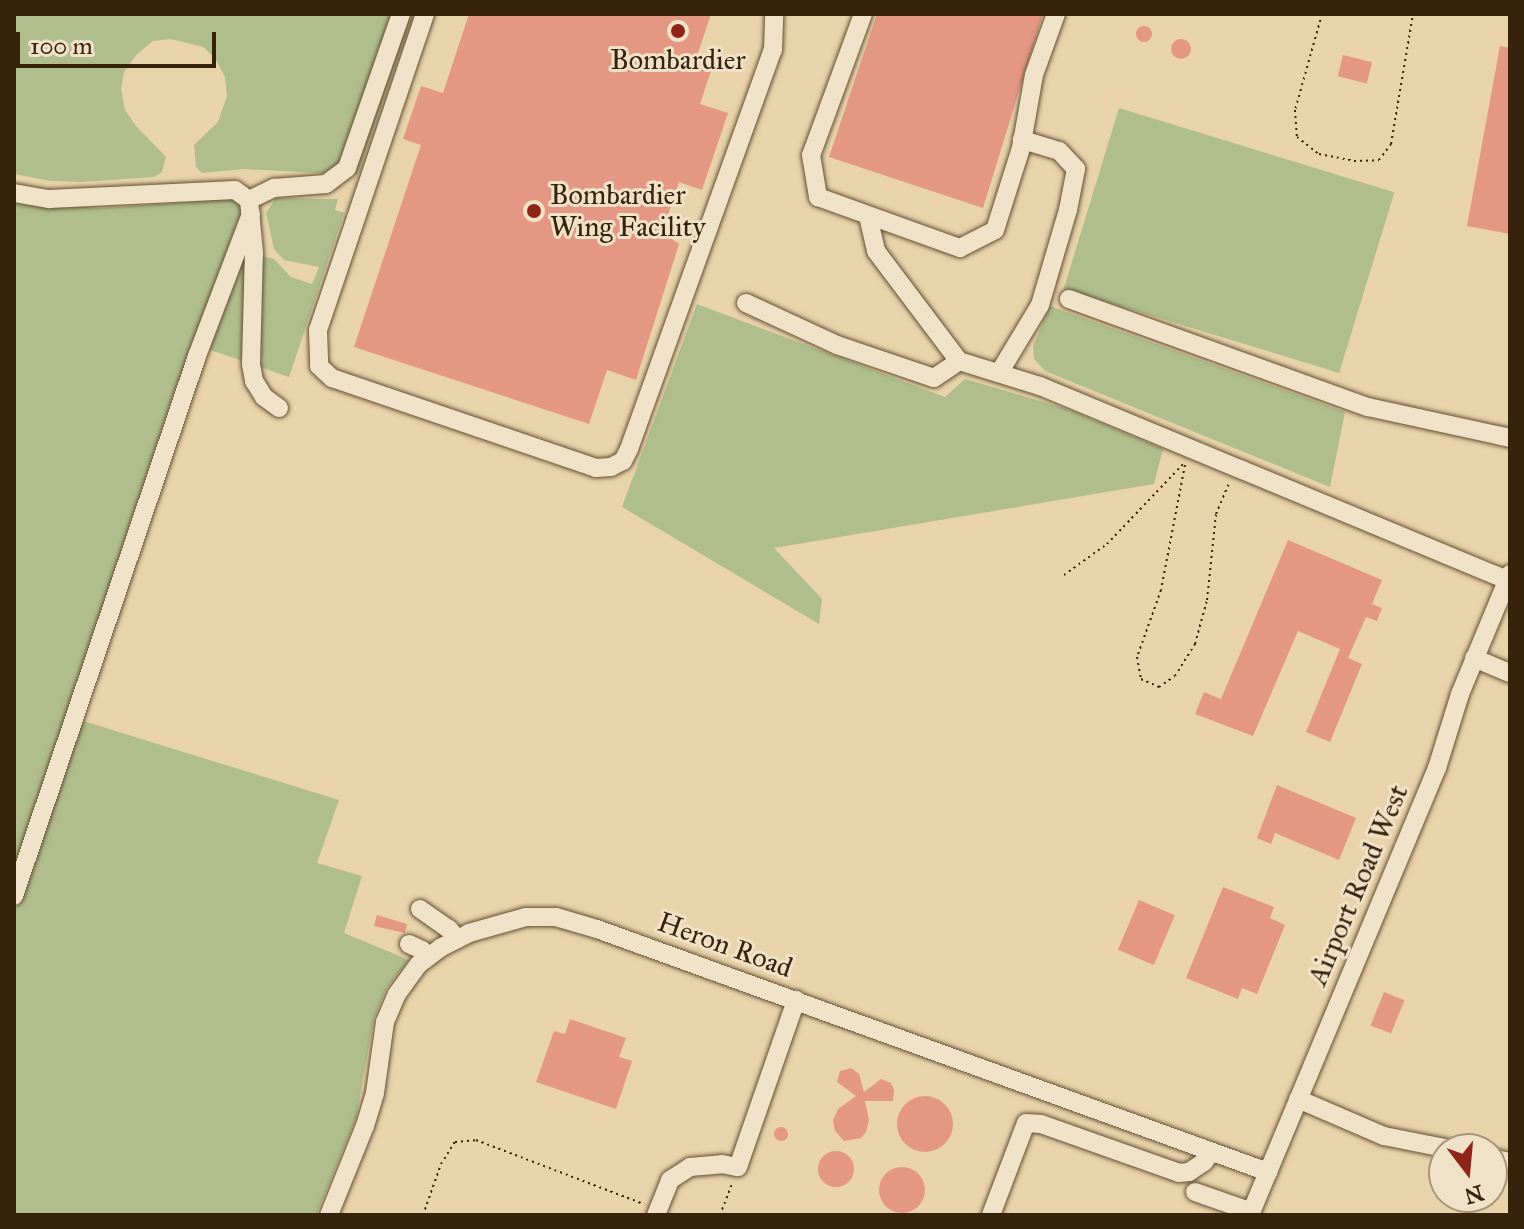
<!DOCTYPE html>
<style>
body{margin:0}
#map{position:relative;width:1524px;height:1229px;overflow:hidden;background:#e8d3aa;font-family:"IM FELL Great Primer",serif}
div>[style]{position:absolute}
.green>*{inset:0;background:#b0be8d;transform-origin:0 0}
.building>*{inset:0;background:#e49883;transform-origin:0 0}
.round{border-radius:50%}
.path>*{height:2px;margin-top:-1px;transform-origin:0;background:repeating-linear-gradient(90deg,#37230b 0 2px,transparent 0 6px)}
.roads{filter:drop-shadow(0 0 2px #634f33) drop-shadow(0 0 2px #634f33)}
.minor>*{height:18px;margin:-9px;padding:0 9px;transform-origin:9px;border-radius:9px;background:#f0e2c8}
.dots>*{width:22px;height:22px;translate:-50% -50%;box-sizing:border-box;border:4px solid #f0e2c8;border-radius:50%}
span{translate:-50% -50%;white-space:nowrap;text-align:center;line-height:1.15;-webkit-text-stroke:6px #f0e2c8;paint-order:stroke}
.poi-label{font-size:28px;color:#37230b}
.left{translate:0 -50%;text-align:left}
.street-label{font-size:28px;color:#37230b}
.frame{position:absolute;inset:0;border:16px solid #37230b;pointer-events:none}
.north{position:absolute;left:1428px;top:1133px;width:80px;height:80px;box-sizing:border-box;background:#f0e2c8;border:2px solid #a6967c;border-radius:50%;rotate:164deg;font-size:22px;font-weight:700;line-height:32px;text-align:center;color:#37230b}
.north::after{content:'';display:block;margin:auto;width:28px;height:36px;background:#8f2418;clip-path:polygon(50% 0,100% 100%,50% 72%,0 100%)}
.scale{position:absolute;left:16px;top:32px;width:200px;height:36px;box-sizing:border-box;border:4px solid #37230b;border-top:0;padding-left:10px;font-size:24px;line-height:28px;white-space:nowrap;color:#37230b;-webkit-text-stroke:6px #f0e2c8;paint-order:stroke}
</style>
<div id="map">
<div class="green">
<i style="clip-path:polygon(14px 14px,412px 14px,357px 175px,244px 169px,202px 173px,196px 167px,194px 145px,218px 122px,227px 96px,225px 77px,215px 58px,203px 47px,171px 39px,153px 41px,137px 54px,124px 72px,121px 89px,125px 110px,136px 126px,166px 157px,162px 172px,154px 177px,82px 182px,51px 181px,14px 174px)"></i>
<i style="left:1119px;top:108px;width:288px;height:189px;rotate:17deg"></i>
<i style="clip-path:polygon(276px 198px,338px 199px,335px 210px,344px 213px,289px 377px,257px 366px,263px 360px,257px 345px,258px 255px,274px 259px,291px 277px,312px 284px,319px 267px,284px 260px,274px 249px,266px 213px)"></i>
<i style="clip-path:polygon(235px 199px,244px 214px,14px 882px,14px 202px,101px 208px)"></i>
<i style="clip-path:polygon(244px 246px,246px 362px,207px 349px)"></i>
<i style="clip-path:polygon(697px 304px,945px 397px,965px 379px,1064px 408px,1163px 449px,1154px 484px,774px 548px,822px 599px,819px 624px,622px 507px)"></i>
<i style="clip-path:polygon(1050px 306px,1345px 412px,1330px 487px,1045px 371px,1034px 359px,1033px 346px)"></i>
<i style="clip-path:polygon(80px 720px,339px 800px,317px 863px,362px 876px,344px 933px,409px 960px,387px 987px,374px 1018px,356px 1118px,316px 1215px,14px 1215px,14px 914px)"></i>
</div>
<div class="building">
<i style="clip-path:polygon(469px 14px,711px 14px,697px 56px,714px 62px,700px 104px,728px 113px,702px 190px,679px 182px,662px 232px,679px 244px,636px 380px,607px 370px,589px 424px,354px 347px,421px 145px,403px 139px,421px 86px,443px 93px)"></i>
<i style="clip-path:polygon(877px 14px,1043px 14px,983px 208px,829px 157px)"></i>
<i class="round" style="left:1136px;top:26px;width:16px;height:16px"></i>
<i class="round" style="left:1171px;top:39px;width:20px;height:20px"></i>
<i style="clip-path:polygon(1500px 46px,1510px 48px,1510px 234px,1467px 226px)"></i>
<i style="left:1343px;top:55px;width:30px;height:22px;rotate:14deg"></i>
<i style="clip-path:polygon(1288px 540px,1382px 580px,1372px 604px,1382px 608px,1377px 621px,1366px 617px,1348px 658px,1362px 664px,1330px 742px,1306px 732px,1340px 649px,1298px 631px,1253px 736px,1195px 714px,1204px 692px,1221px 699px)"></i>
<i style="clip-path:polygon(1277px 785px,1356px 818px,1339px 860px,1275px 833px,1271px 844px,1257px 838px)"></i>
<i style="clip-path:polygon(1223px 887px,1274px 907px,1270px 918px,1285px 925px,1257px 994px,1242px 988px,1238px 999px,1186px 978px)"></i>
<i style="left:1139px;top:900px;width:39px;height:54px;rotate:23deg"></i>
<i style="clip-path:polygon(377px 915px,407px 924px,405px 933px,374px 926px)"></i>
<i style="left:1384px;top:992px;width:22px;height:36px;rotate:22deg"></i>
<i style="clip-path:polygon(570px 1019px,626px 1038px,619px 1057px,632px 1061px,616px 1109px,536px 1082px,554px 1031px,565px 1034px)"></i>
<i style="clip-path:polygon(851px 1068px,859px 1074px,864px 1092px,881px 1079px,891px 1083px,894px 1090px,893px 1101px,865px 1101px,869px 1120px,866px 1132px,861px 1138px,844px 1141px,835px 1131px,833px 1120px,838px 1109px,856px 1096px,837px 1082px,840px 1071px)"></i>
<i class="round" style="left:897px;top:1096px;width:56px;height:56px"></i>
<i class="round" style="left:774px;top:1127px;width:14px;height:14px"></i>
<i class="round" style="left:818px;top:1151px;width:36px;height:36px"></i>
<i class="round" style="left:879px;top:1167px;width:46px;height:46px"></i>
</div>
<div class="path">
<i style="left:1322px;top:14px;width:100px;rotate:105.7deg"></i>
<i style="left:1295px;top:110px;width:27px;rotate:86deg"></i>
<i style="left:1297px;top:137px;width:28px;rotate:38deg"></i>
<i style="left:1319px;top:154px;width:36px;rotate:11deg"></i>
<i style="left:1354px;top:161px;width:25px;rotate:-2deg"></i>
<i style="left:1379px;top:160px;width:20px;rotate:-53deg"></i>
<i style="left:1391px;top:144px;width:132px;rotate:-80.4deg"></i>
<i style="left:1185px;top:465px;width:127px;rotate:100.9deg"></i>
<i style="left:1161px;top:590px;width:71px;rotate:109.7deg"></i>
<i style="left:1137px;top:657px;width:22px;rotate:80deg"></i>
<i style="left:1141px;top:679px;width:20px;rotate:24deg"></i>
<i style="left:1159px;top:687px;width:19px;rotate:-35deg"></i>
<i style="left:1175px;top:676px;width:38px;rotate:-58deg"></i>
<i style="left:1195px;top:644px;width:46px;rotate:-74.7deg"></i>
<i style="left:1207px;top:600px;width:86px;rotate:-84deg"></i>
<i style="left:1216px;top:514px;width:34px;rotate:-67deg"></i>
<i style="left:1064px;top:575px;width:53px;rotate:-35.8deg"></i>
<i style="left:1107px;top:544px;width:113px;rotate:-46.4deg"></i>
<i style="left:423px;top:1215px;width:54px;rotate:-70.6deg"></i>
<i style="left:441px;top:1164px;width:26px;rotate:-58deg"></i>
<i style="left:455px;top:1142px;width:21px;rotate:-5deg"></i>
<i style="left:476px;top:1140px;width:180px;rotate:20.9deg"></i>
<i style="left:720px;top:1215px;width:34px;rotate:-69deg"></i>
</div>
<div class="roads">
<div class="minor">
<i style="left:425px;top:14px;width:334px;rotate:108.7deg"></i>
<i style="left:318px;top:330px;width:36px;rotate:88deg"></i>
<i style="left:319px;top:366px;width:18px;rotate:43deg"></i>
<i style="left:332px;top:378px;width:279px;rotate:18.8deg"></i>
<i style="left:596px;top:468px;width:15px;rotate:-4deg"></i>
<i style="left:611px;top:467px;width:13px;rotate:-27deg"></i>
<i style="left:623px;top:461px;width:13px;rotate:-63deg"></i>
<i style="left:629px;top:449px;width:424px;rotate:-70.2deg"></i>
<i style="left:773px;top:50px;width:36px;rotate:-88deg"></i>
<i style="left:863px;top:14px;width:150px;rotate:110.2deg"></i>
<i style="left:811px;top:155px;width:43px;rotate:80.5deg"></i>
<i style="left:818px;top:197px;width:151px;rotate:19.8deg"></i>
<i style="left:960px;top:248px;width:39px;rotate:-27deg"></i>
<i style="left:995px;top:230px;width:86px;rotate:-72.4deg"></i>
<i style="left:1021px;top:148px;width:74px;rotate:-79.9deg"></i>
<i style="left:1034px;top:75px;width:65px;rotate:-70.2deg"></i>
<i style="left:14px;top:193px;width:36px;rotate:10deg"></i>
<i style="left:49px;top:199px;width:186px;rotate:-2.8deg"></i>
<i style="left:235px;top:190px;width:17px;rotate:36deg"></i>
<i style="left:868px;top:216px;width:36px;rotate:77deg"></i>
<i style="left:876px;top:251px;width:138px;rotate:53deg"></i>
<i style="left:959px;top:361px;width:85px;rotate:17.2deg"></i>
<i style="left:1040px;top:386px;width:506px;rotate:22.56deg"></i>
<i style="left:1069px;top:299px;width:318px;rotate:19.9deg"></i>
<i style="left:1368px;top:407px;width:145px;rotate:12.3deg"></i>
<i style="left:746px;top:303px;width:100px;rotate:24.8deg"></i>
<i style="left:837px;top:345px;width:102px;rotate:18.8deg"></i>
<i style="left:934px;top:378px;width:30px;rotate:-34deg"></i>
<i style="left:999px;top:373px;width:79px;rotate:-58.9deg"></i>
<i style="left:1040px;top:305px;width:99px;rotate:-73.6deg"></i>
<i style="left:1068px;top:210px;width:42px;rotate:-79deg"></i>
<i style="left:1076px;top:169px;width:25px;rotate:-133deg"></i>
<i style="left:1059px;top:151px;width:39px;rotate:-163deg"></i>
<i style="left:279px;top:408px;width:19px;rotate:-144deg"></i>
<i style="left:264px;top:397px;width:19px;rotate:-122deg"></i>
<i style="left:254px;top:381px;width:17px;rotate:-100deg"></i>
<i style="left:251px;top:364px;width:111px;rotate:-88.5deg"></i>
<i style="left:254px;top:253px;width:53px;rotate:-95.4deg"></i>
<i style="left:249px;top:200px;width:28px;rotate:-26deg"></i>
<i style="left:274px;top:188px;width:52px;rotate:-4.4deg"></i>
<i style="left:326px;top:184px;width:26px;rotate:-37deg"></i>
<i style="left:347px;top:168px;width:163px;rotate:-70.7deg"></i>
<i style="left:1474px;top:658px;width:39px;rotate:23deg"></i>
<i style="left:14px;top:896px;width:570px;rotate:-71.28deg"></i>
<i style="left:197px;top:356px;width:152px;rotate:-69.2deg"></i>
<i style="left:420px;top:909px;width:35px;rotate:35deg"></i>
<i style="left:449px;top:929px;width:13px;rotate:51deg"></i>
<i style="left:409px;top:944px;width:14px;rotate:25deg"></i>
<i style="left:422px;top:950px;width:9px;rotate:49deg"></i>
<i style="left:1298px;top:1099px;width:94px;rotate:23.3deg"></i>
<i style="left:1384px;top:1136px;width:66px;rotate:11.3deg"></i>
<i style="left:1492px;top:1158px;width:18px;rotate:13deg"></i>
<i style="left:1195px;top:1192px;width:60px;rotate:19.3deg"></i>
<i style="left:329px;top:1215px;width:96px;rotate:-68deg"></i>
<i style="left:365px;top:1126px;width:34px;rotate:-73deg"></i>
<i style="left:375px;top:1093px;width:72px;rotate:-82deg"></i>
<i style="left:385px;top:1022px;width:30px;rotate:-67deg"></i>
<i style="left:397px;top:994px;width:37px;rotate:-54deg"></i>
<i style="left:419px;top:964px;width:26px;rotate:-37deg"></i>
<i style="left:440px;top:948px;width:33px;rotate:-27deg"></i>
<i style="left:469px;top:933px;width:59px;rotate:-15.7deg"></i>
<i style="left:526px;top:917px;width:30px"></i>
<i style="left:556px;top:917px;width:43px;rotate:16.3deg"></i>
<i style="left:597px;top:929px;width:714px;rotate:19.91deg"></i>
<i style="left:656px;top:1215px;width:38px;rotate:-68deg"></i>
<i style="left:670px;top:1180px;width:24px;rotate:-33deg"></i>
<i style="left:690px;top:1167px;width:32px;rotate:-5deg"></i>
<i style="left:722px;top:1164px;width:16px;rotate:11deg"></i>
<i style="left:738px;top:1167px;width:177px;rotate:-70.8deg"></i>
<i style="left:991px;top:1215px;width:98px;rotate:-69.2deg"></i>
<i style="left:1026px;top:1123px;width:15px;rotate:4deg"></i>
<i style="left:1041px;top:1124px;width:146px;rotate:19.5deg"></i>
<i style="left:1179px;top:1173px;width:10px;rotate:-6deg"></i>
<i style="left:1189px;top:1172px;width:18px;rotate:-34deg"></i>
<i style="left:1204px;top:1162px;width:12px;rotate:-55deg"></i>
<i style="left:1250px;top:1215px;width:485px;rotate:-67.3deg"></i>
<i style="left:1437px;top:768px;width:77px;rotate:-72.7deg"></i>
<i style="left:1460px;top:694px;width:130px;rotate:-67.4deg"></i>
</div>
</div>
<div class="dots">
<i style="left:678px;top:31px;background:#8f2418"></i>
<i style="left:534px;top:211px;background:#8f2418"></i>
</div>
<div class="poi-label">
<span style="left:678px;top:60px">Bombardier</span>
<span class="left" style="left:550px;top:211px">Bombardier<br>Wing Facility</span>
</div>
<div class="street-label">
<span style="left:1358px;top:885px;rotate:-67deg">Airport Road West</span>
<span style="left:725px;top:945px;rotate:20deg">Heron Road</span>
</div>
<div class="frame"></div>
<div class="north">N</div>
<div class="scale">100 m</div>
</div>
